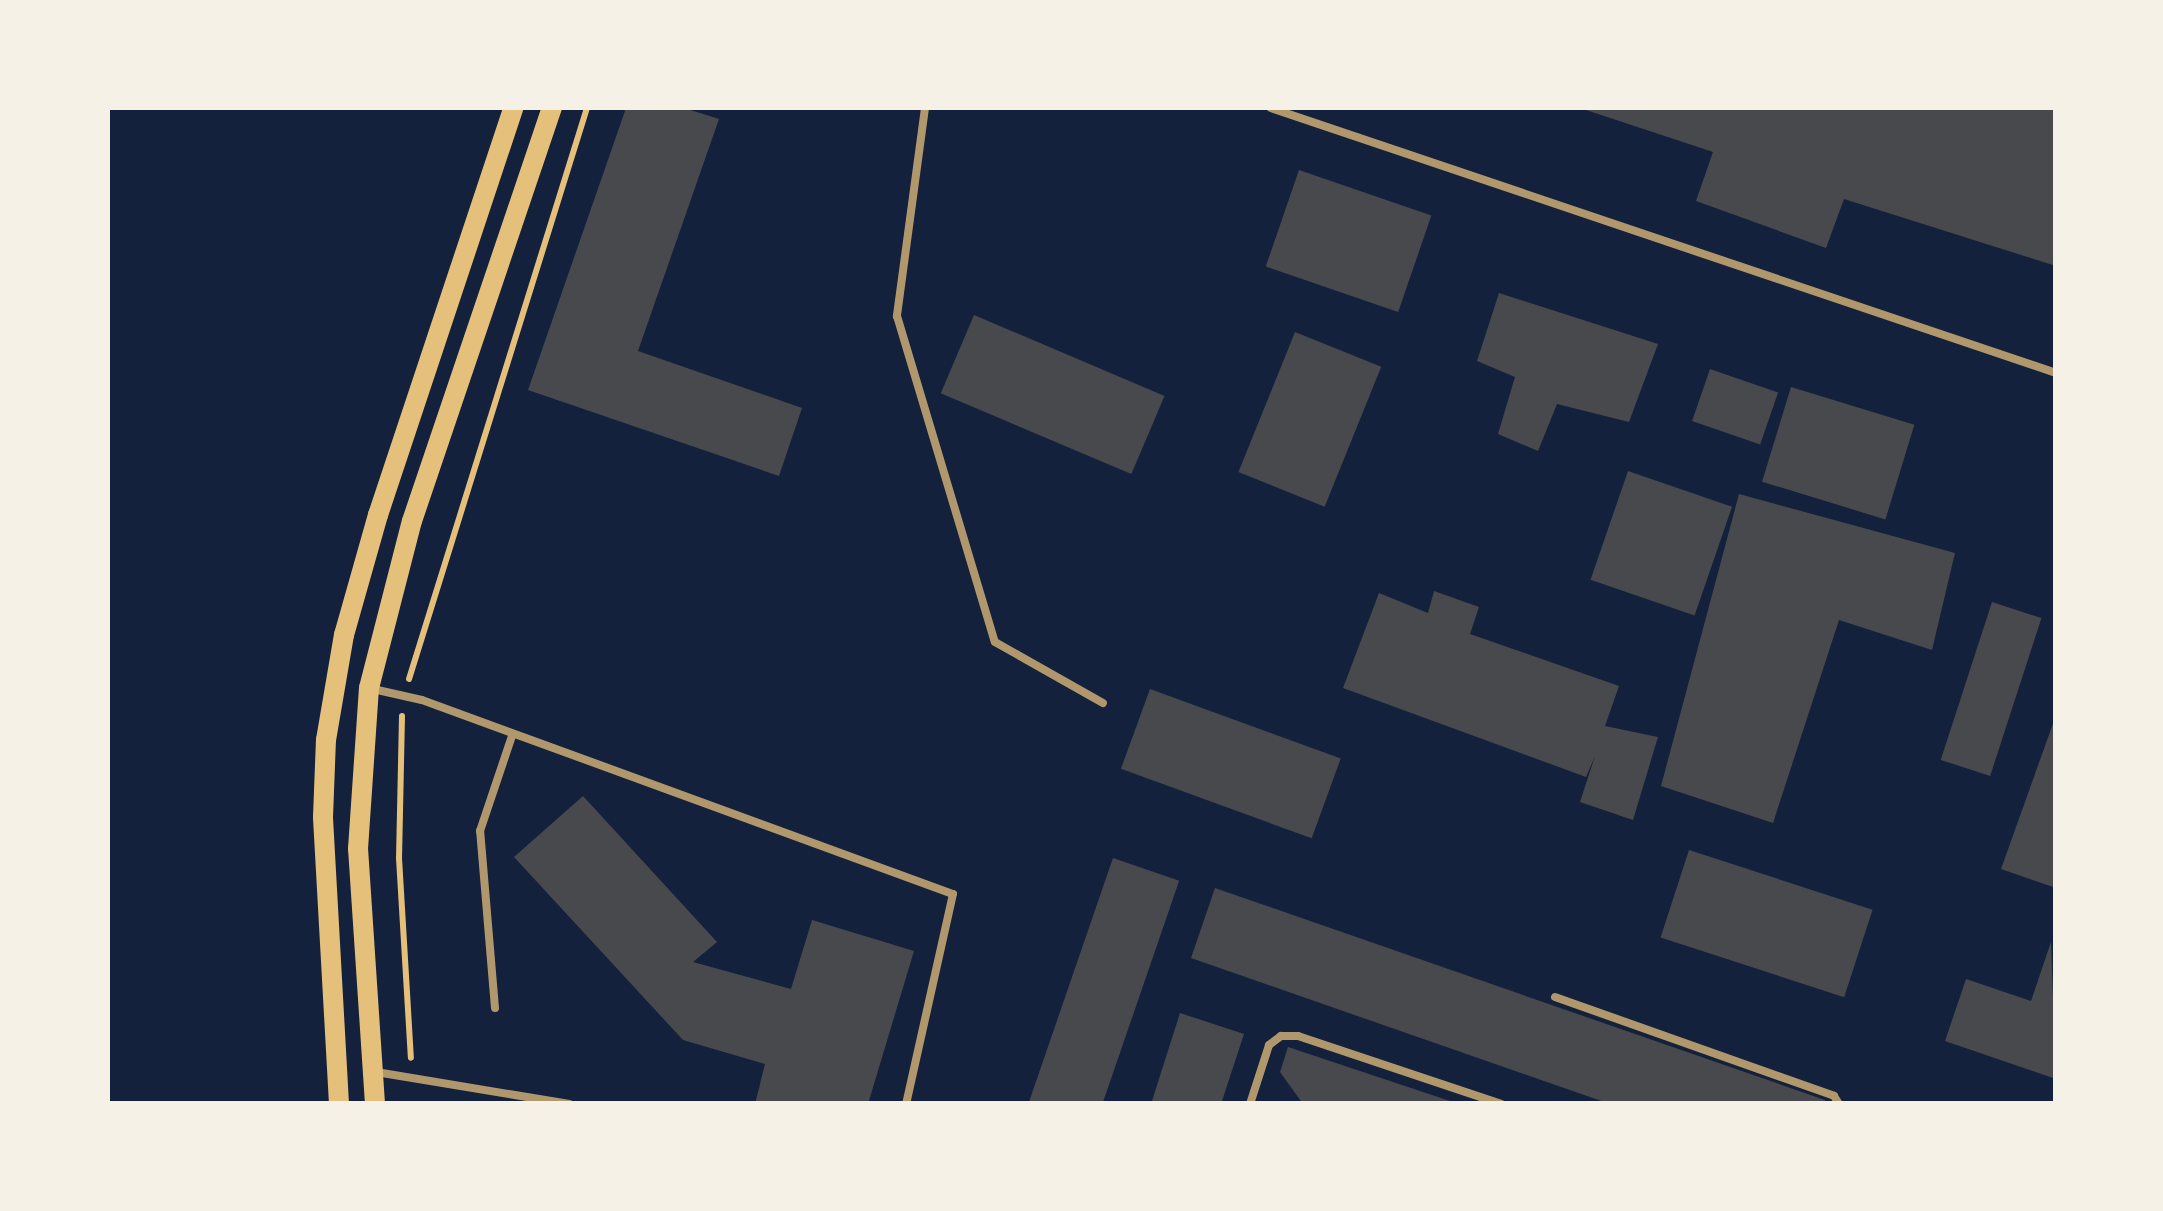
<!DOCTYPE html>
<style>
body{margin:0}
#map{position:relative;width:2163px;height:1211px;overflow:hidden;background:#14213d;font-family:"Alegreya Sans",sans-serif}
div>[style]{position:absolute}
.building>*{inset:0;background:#48494c;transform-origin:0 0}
.path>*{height:6px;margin:-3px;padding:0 3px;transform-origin:3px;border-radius:3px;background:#e5c07b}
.service>*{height:8px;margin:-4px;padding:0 4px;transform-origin:4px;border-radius:4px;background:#b1986c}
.secondary>*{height:20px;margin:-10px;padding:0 10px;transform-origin:10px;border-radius:10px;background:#e5c07b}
span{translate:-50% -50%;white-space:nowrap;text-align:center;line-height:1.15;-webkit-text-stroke:10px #f6f1e7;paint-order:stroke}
.frame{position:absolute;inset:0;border:110px solid #f6f1e7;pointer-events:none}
</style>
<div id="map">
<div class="building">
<i style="clip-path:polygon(626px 108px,684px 108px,719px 119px,638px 351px,802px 408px,779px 476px,528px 390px)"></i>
<i style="clip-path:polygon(1580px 108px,2056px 108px,2056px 266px,1844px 199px,1826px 248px,1696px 201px,1713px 152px)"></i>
<i style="left:1299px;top:170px;width:140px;height:102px;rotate:19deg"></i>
<i style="clip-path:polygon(1499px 293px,1658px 344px,1629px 422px,1557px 404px,1538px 451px,1498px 434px,1515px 377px,1477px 361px)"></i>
<i style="left:974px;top:315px;width:207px;height:85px;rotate:23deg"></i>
<i style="left:1295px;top:332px;width:93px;height:151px;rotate:22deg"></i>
<i style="left:1710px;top:369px;width:72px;height:55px;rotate:19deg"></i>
<i style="left:1791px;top:387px;width:129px;height:99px;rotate:17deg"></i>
<i style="left:1628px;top:471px;width:110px;height:115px;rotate:19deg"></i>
<i style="clip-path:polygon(1739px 494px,1955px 553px,1932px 650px,1839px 620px,1773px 823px,1661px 786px)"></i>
<i style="clip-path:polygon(1434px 591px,1479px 607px,1470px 634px,1619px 686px,1605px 726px,1658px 737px,1633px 820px,1580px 802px,1595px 756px,1586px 777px,1343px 688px,1379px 593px,1428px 613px)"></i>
<i style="left:1992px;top:602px;width:52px;height:166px;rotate:18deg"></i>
<i style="left:1150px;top:689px;width:203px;height:85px;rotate:20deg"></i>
<i style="clip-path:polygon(2055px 718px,2056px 718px,2056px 888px,2001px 869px)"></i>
<i style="clip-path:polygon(583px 796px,717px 942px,693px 962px,791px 989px,812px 920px,914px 951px,868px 1104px,755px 1104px,765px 1064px,683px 1040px,514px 857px)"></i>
<i style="left:1689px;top:850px;width:193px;height:92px;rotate:18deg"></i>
<i style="left:1113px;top:858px;width:70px;height:261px;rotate:19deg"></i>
<i style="clip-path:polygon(1215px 888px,1825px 1100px,1824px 1104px,1610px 1104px,1191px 958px)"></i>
<i style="clip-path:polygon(2051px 942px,2056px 1079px,1945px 1041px,1966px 979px,2031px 1001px)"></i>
<i style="clip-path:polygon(1180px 1013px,1244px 1034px,1221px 1104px,1151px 1104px)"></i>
<i style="clip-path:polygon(1288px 1047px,1456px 1103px,1455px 1104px,1303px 1104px,1280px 1072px)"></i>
</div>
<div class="path">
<i style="left:409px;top:679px;width:598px;rotate:-72.69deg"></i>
<i style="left:402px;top:716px;width:142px;rotate:91.2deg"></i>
<i style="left:399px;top:858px;width:200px;rotate:86.6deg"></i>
</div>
<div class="service">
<i style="left:925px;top:108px;width:210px;rotate:97.7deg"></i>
<i style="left:897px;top:316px;width:340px;rotate:73.3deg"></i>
<i style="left:995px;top:642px;width:124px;rotate:29.5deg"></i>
<i style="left:1271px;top:108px;width:829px;rotate:18.65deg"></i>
<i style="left:373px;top:689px;width:50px;rotate:12.7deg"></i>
<i style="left:422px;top:700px;width:565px;rotate:20.07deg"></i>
<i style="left:953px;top:894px;width:215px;rotate:102.6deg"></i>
<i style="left:1555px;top:997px;width:296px;rotate:19.5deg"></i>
<i style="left:1834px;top:1096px;width:9px;rotate:58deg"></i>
<i style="left:495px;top:1008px;width:178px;rotate:-94.8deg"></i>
<i style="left:480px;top:831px;width:100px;rotate:-71.4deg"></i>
<i style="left:376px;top:1072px;width:196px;rotate:9.4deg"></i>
<i style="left:1250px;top:1104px;width:62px;rotate:-72.1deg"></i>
<i style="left:1269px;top:1045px;width:15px;rotate:-37deg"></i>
<i style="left:1281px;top:1036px;width:17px"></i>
<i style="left:1298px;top:1036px;width:214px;rotate:18.5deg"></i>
</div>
<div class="secondary">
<i style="left:339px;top:1104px;width:287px;rotate:-93.2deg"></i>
<i style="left:323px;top:817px;width:77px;rotate:-87.8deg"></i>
<i style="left:326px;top:740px;width:107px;rotate:-80.3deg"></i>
<i style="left:344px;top:635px;width:125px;rotate:-74.2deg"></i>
<i style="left:378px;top:515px;width:429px;rotate:-71.6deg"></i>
<i style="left:375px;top:1104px;width:256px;rotate:-93.8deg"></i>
<i style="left:358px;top:849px;width:161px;rotate:-86.1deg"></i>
<i style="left:369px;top:688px;width:172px;rotate:-75.6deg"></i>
<i style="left:412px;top:521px;width:436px;rotate:-71.3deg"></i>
</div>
<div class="frame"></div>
</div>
